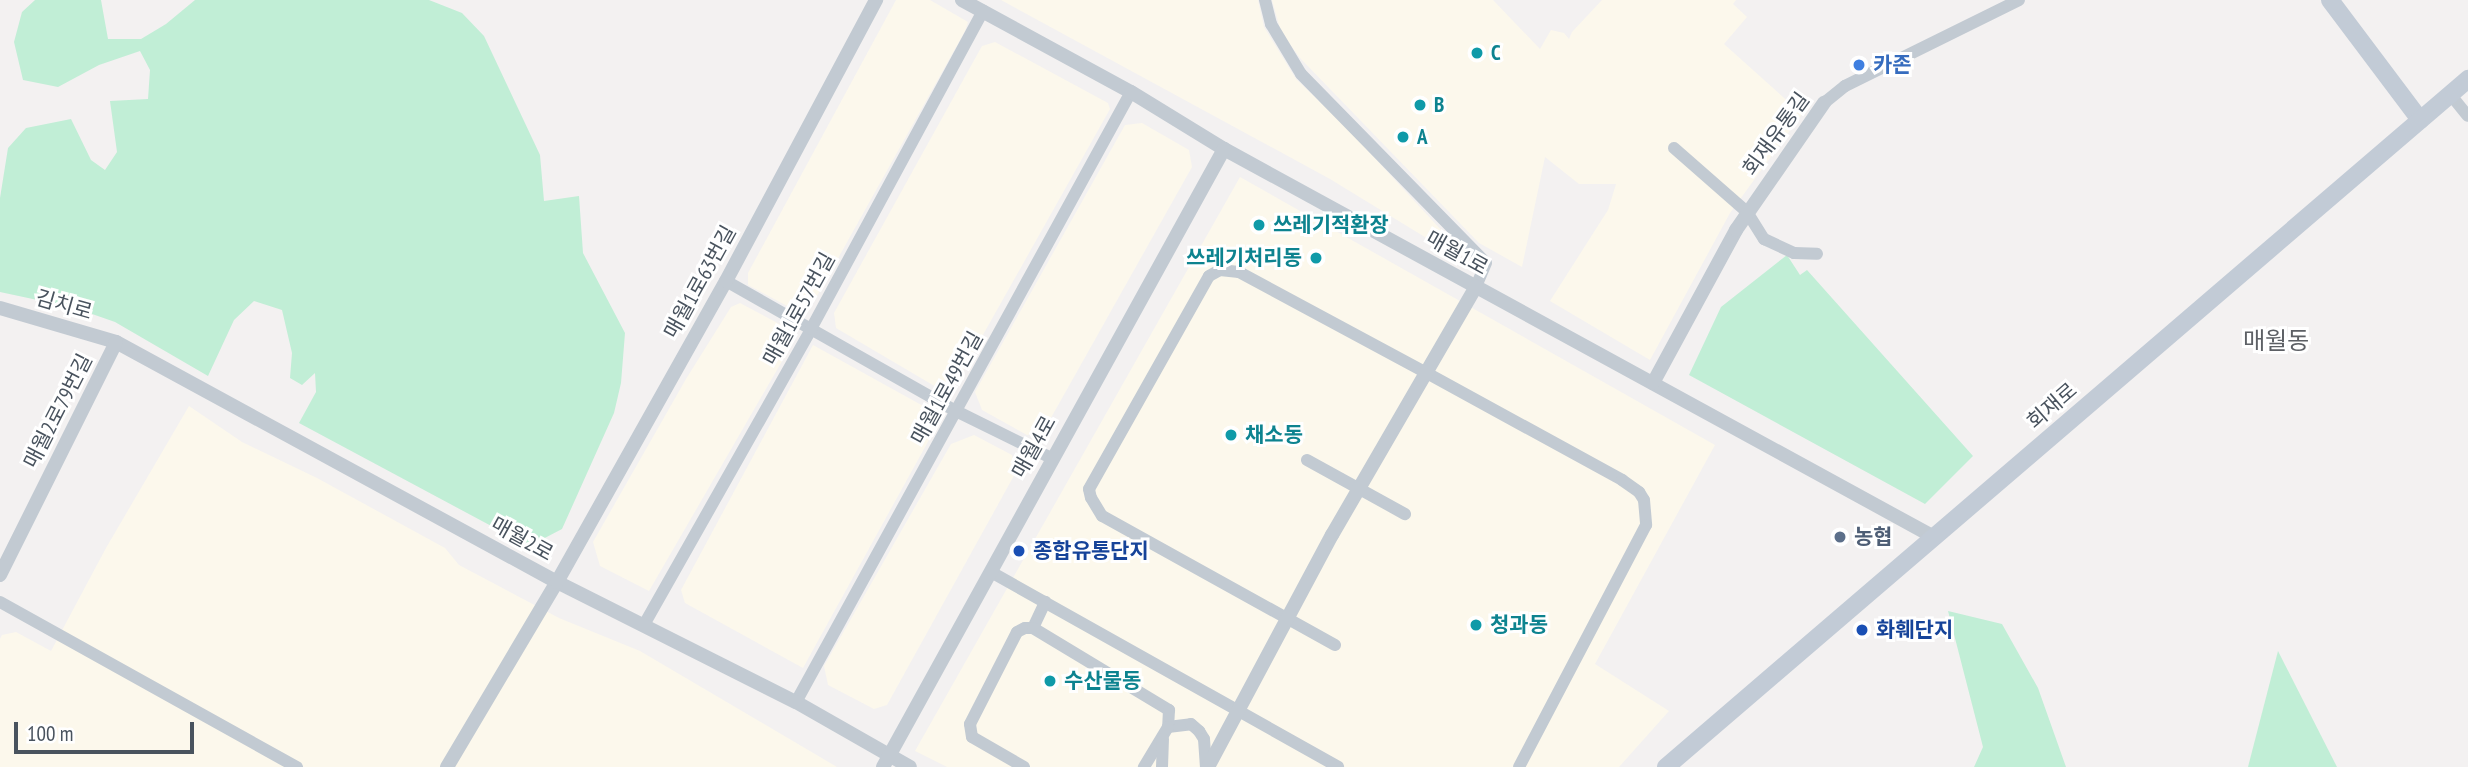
<!DOCTYPE html>
<meta charset="utf-8">
<style>
body{margin:0}
#map{position:relative;width:2468px;height:767px;overflow:hidden;background:#f3f1f1;font-family:"PT Sans Narrow","Noto Sans KR",sans-serif}
div>[style]{position:absolute}
.commercial>*{inset:0;background:#fcf8ec}
.green>*{inset:0;background:#c1eed6}
.minor>*{height:12px;margin:-6px;padding:0 6px;transform-origin:6px;border-radius:6px;background:#c2cad2}
.tertiary>*{height:14px;margin:-7px;padding:0 7px;transform-origin:7px;border-radius:7px;background:#c2cad2}
.secondary>*{height:18px;margin:-9px;padding:0 9px;transform-origin:9px;border-radius:9px;background:#c2cbd6}
.dots>*{width:19px;height:19px;translate:-50% -50%;box-sizing:border-box;border:4px solid #fff;border-radius:50%}
span{translate:-50% -50%;white-space:nowrap;text-align:center;line-height:1.15;-webkit-text-stroke:6px #fff;paint-order:stroke}
.culture-label{font-size:21px;color:#0d838f;font-weight:700}
.left{translate:0 -50%;text-align:left}
.right{translate:-100% -50%;text-align:right}
.shop-label{font-size:21px;color:#366cbe;font-weight:700}
.street-label{font-size:21px;color:#49535e}
.service-label{font-size:21px;color:#4e5e75;font-weight:700}
.transit-label{font-size:21px;color:#164399;font-weight:700}
.quarter-label{font-size:24px;color:#5d6065}
.scale{position:absolute;left:14px;top:722px;width:180px;height:32px;box-sizing:border-box;border:4px solid #49535e;border-top:0;padding-left:9px;font-size:21px;line-height:24px;white-space:nowrap;color:#49535e;-webkit-text-stroke:5px #fff;paint-order:stroke}
</style>
<div id="map">
<div class="commercial">
<i style="clip-path:polygon(896px 0,930px 0,968px 22px,965px 31px,808px 312px,802px 314px,748px 285px,748px 273px)"></i>
<i style="clip-path:polygon(1001px 0,1258px 0,1264px 27px,1296px 79px,1346px 127px,1455px 245px,1451px 253px,1330px 179px)"></i>
<i style="clip-path:polygon(1272px 0,1493px 0,1540px 49px,1551px 30px,1564px 33px,1569px 39px,1572px 32px,1602px 0,1736px 0,1733px 4px,1747px 17px,1724px 44px,1802px 114px,1730px 213px,1650px 360px,1550px 301px,1608px 210px,1616px 184px,1579px 184px,1545px 157px,1522px 267px,1479px 243px,1300px 58px,1281px 32px)"></i>
<i style="clip-path:polygon(995px 42px,1108px 103px,1110px 109px,952px 390px,943px 391px,836px 328px,834px 313px,982px 46px)"></i>
<i style="clip-path:polygon(1142px 123px,1189px 150px,1192px 167px,1043px 432px,1027px 435px,982px 410px,975px 392px,1125px 125px)"></i>
<i style="clip-path:polygon(1240px 177px,1715px 445px,1595px 664px,1669px 711px,1619px 767px,947px 767px,915px 751px)"></i>
<i style="clip-path:polygon(740px 303px,785px 327px,792px 334px,792px 344px,649px 591px,600px 566px,593px 542px,686px 379px,731px 307px)"></i>
<i style="clip-path:polygon(813px 345px,925px 407px,934px 421px,935px 429px,803px 668px,685px 603px,681px 590px)"></i>
<i style="clip-path:polygon(189px 406px,242px 442px,317px 478px,445px 548px,459px 565px,559px 618px,640px 651px,837px 767px,0 767px,0 639px,2px 635px,16px 632px,51px 651px,106px 548px)"></i>
<i style="clip-path:polygon(974px 435px,1012px 455px,1016px 472px,887px 705px,874px 709px,828px 685px,824px 666px,951px 444px)"></i>
</div>
<div class="green">
<i style="clip-path:polygon(35px 0,101px 0,108px 39px,141px 39px,166px 24px,195px 0,429px 0,462px 13px,484px 36px,540px 155px,544px 201px,579px 196px,583px 253px,625px 333px,621px 383px,614px 413px,562px 529px,539px 541px,523px 543px,299px 423px,316px 392px,315px 373px,302px 385px,290px 378px,292px 353px,282px 310px,254px 301px,234px 320px,208px 376px,115px 322px,75px 308px,0 292px,0 198px,8px 148px,26px 128px,71px 119px,91px 160px,105px 170px,117px 152px,110px 101px,148px 99px,150px 70px,140px 51px,99px 65px,58px 87px,23px 80px,14px 42px,22px 12px)"></i>
<i style="clip-path:polygon(1787px 255px,1800px 275px,1807px 270px,1973px 456px,1925px 504px,1689px 375px,1721px 307px)"></i>
<i style="clip-path:polygon(1948px 611px,2002px 624px,2038px 688px,2066px 767px,1974px 767px,1983px 747px)"></i>
<i style="clip-path:polygon(2278px 651px,2337px 767px,2248px 767px)"></i>
</div>
<div class="minor">
<i style="left:1265px;top:0;width:25px;rotate:76deg"></i>
<i style="left:1271px;top:24px;width:58px;rotate:59deg"></i>
<i style="left:1301px;top:74px;width:264px;rotate:45.6deg"></i>
<i style="left:1486px;top:263px;width:26px;rotate:113deg"></i>
<i style="left:2450px;top:94px;width:28px;rotate:51deg"></i>
<i style="left:1824px;top:103px;width:27px;rotate:-39deg"></i>
<i style="left:1845px;top:86px;width:194px;rotate:-26.3deg"></i>
<i style="left:1674px;top:148px;width:97px;rotate:41.2deg"></i>
<i style="left:1747px;top:212px;width:32px;rotate:58deg"></i>
<i style="left:1764px;top:239px;width:33px;rotate:25deg"></i>
<i style="left:1794px;top:253px;width:23px;rotate:2deg"></i>
<i style="left:726px;top:281px;width:264px;rotate:29.5deg"></i>
<i style="left:956px;top:411px;width:106px;rotate:26.3deg"></i>
<i style="left:1307px;top:460px;width:112px;rotate:28.9deg"></i>
<i style="left:991px;top:572px;width:398px;rotate:29.3deg"></i>
<i style="left:0;top:602px;width:340px;rotate:29.1deg"></i>
<i style="left:645px;top:623px;width:338px;rotate:-60.5deg"></i>
<i style="left:811px;top:329px;width:362px;rotate:-61.6deg"></i>
<i style="left:1033px;top:628px;width:29px;rotate:-65deg"></i>
<i style="left:1335px;top:645px;width:266px;rotate:-151deg"></i>
<i style="left:1102px;top:516px;width:21px;rotate:-121deg"></i>
<i style="left:1091px;top:498px;width:9px;rotate:-103deg"></i>
<i style="left:1089px;top:489px;width:244px;rotate:-60.6deg"></i>
<i style="left:1209px;top:276px;width:13px;rotate:-29deg"></i>
<i style="left:1220px;top:270px;width:19px;rotate:6deg"></i>
<i style="left:1239px;top:272px;width:211px;rotate:28.3deg"></i>
<i style="left:1425px;top:372px;width:225px;rotate:28.7deg"></i>
<i style="left:1622px;top:480px;width:21px;rotate:35deg"></i>
<i style="left:1639px;top:492px;width:9px;rotate:58deg"></i>
<i style="left:1644px;top:500px;width:25px;rotate:85deg"></i>
<i style="left:1646px;top:525px;width:273px;rotate:117.7deg"></i>
<i style="left:796px;top:702px;width:696px;rotate:-61.23deg"></i>
<i style="left:1168px;top:727px;width:23px;rotate:-7deg"></i>
<i style="left:1191px;top:724px;width:11px;rotate:41deg"></i>
<i style="left:1199px;top:731px;width:9px;rotate:58deg"></i>
<i style="left:1204px;top:739px;width:28px;rotate:86deg"></i>
<i style="left:1024px;top:767px;width:60px;rotate:-150deg"></i>
<i style="left:972px;top:737px;width:13px;rotate:-99deg"></i>
<i style="left:970px;top:724px;width:103px;rotate:-62.9deg"></i>
<i style="left:1017px;top:632px;width:9px;rotate:-27deg"></i>
<i style="left:1025px;top:628px;width:8px"></i>
<i style="left:1033px;top:628px;width:159px;rotate:31.1deg"></i>
<i style="left:1169px;top:710px;width:17px;rotate:93deg"></i>
<i style="left:1168px;top:727px;width:47px;rotate:121deg"></i>
<i style="left:1162px;top:767px;width:28px;rotate:-88deg"></i>
</div>
<div class="tertiary">
<i style="left:962px;top:0;width:192px;rotate:28.6deg"></i>
<i style="left:1131px;top:92px;width:109px;rotate:31.5deg"></i>
<i style="left:1224px;top:149px;width:809px;rotate:28.66deg"></i>
<i style="left:0;top:308px;width:121px;rotate:16.3deg"></i>
<i style="left:116px;top:342px;width:502px;rotate:28.56deg"></i>
<i style="left:557px;top:582px;width:267px;rotate:26.7deg"></i>
<i style="left:796px;top:702px;width:131px;rotate:29.7deg"></i>
<i style="left:1653px;top:383px;width:174px;rotate:-61.5deg"></i>
<i style="left:1736px;top:230px;width:155px;rotate:-55.3deg"></i>
<i style="left:0;top:575px;width:260px;rotate:-63.5deg"></i>
<i style="left:447px;top:767px;width:215px;rotate:-59.3deg"></i>
<i style="left:557px;top:582px;width:345px;rotate:-60.7deg"></i>
<i style="left:726px;top:281px;width:319px;rotate:-61.9deg"></i>
<i style="left:883px;top:767px;width:706px;rotate:-61.11deg"></i>
<i style="left:1208px;top:767px;width:263px;rotate:-61.9deg"></i>
<i style="left:1332px;top:535px;width:287px;rotate:-59.9deg"></i>
</div>
<div class="secondary">
<i style="left:2330px;top:0;width:150px;rotate:53.1deg"></i>
<i style="left:1666px;top:767px;width:1057px;rotate:-40.62deg"></i>
</div>
<div class="dots">
<i style="left:1477px;top:53px;background:#0f9aa8"></i>
<i style="left:1859px;top:65px;background:#3f7fe0"></i>
<i style="left:1420px;top:105px;background:#0f9aa8"></i>
<i style="left:1403px;top:137px;background:#0f9aa8"></i>
<i style="left:1259px;top:225px;background:#0f9aa8"></i>
<i style="left:1316px;top:258px;background:#0f9aa8"></i>
<i style="left:1231px;top:435px;background:#0f9aa8"></i>
<i style="left:1840px;top:537px;background:#5c6f8a"></i>
<i style="left:1019px;top:551px;background:#1a4fb4"></i>
<i style="left:1476px;top:625px;background:#0f9aa8"></i>
<i style="left:1862px;top:630px;background:#1a4fb4"></i>
<i style="left:1050px;top:681px;background:#0f9aa8"></i>
</div>
<div class="culture-label">
<span class="left" style="left:1491px;top:53px">C</span>
<span class="left" style="left:1434px;top:105px">B</span>
<span class="left" style="left:1417px;top:137px">A</span>
<span class="left" style="left:1273px;top:225px">쓰레기적환장</span>
<span class="right" style="left:1302px;top:258px">쓰레기처리동</span>
<span class="left" style="left:1245px;top:435px">채소동</span>
<span class="left" style="left:1490px;top:625px">청과동</span>
<span class="left" style="left:1064px;top:681px">수산물동</span>
</div>
<div class="shop-label">
<span class="left" style="left:1873px;top:65px">카존</span>
</div>
<div class="street-label">
<span style="left:1776px;top:134px;rotate:-54deg">회재유통길</span>
<span style="left:1457px;top:253px;rotate:29deg">매월1로</span>
<span style="left:700px;top:282px;rotate:-61deg">매월1로63번길</span>
<span style="left:64px;top:305px;rotate:16deg">김치로</span>
<span style="left:799px;top:309px;rotate:-61deg">매월1로57번길</span>
<span style="left:947px;top:388px;rotate:-61deg">매월1로49번길</span>
<span style="left:2052px;top:406px;rotate:-41deg">회재로</span>
<span style="left:58px;top:411px;rotate:-63deg">매월2로79번길</span>
<span style="left:1034px;top:447px;rotate:-61deg">매월4로</span>
<span style="left:522px;top:539px;rotate:29deg">매월2로</span>
</div>
<div class="service-label">
<span class="left" style="left:1854px;top:537px">농협</span>
</div>
<div class="transit-label">
<span class="left" style="left:1033px;top:551px">종합유통단지</span>
<span class="left" style="left:1876px;top:630px">화훼단지</span>
</div>
<div class="quarter-label">
<span style="left:2276px;top:341px">매월동</span>
</div>
<div class="scale">100 m</div>
</div>
